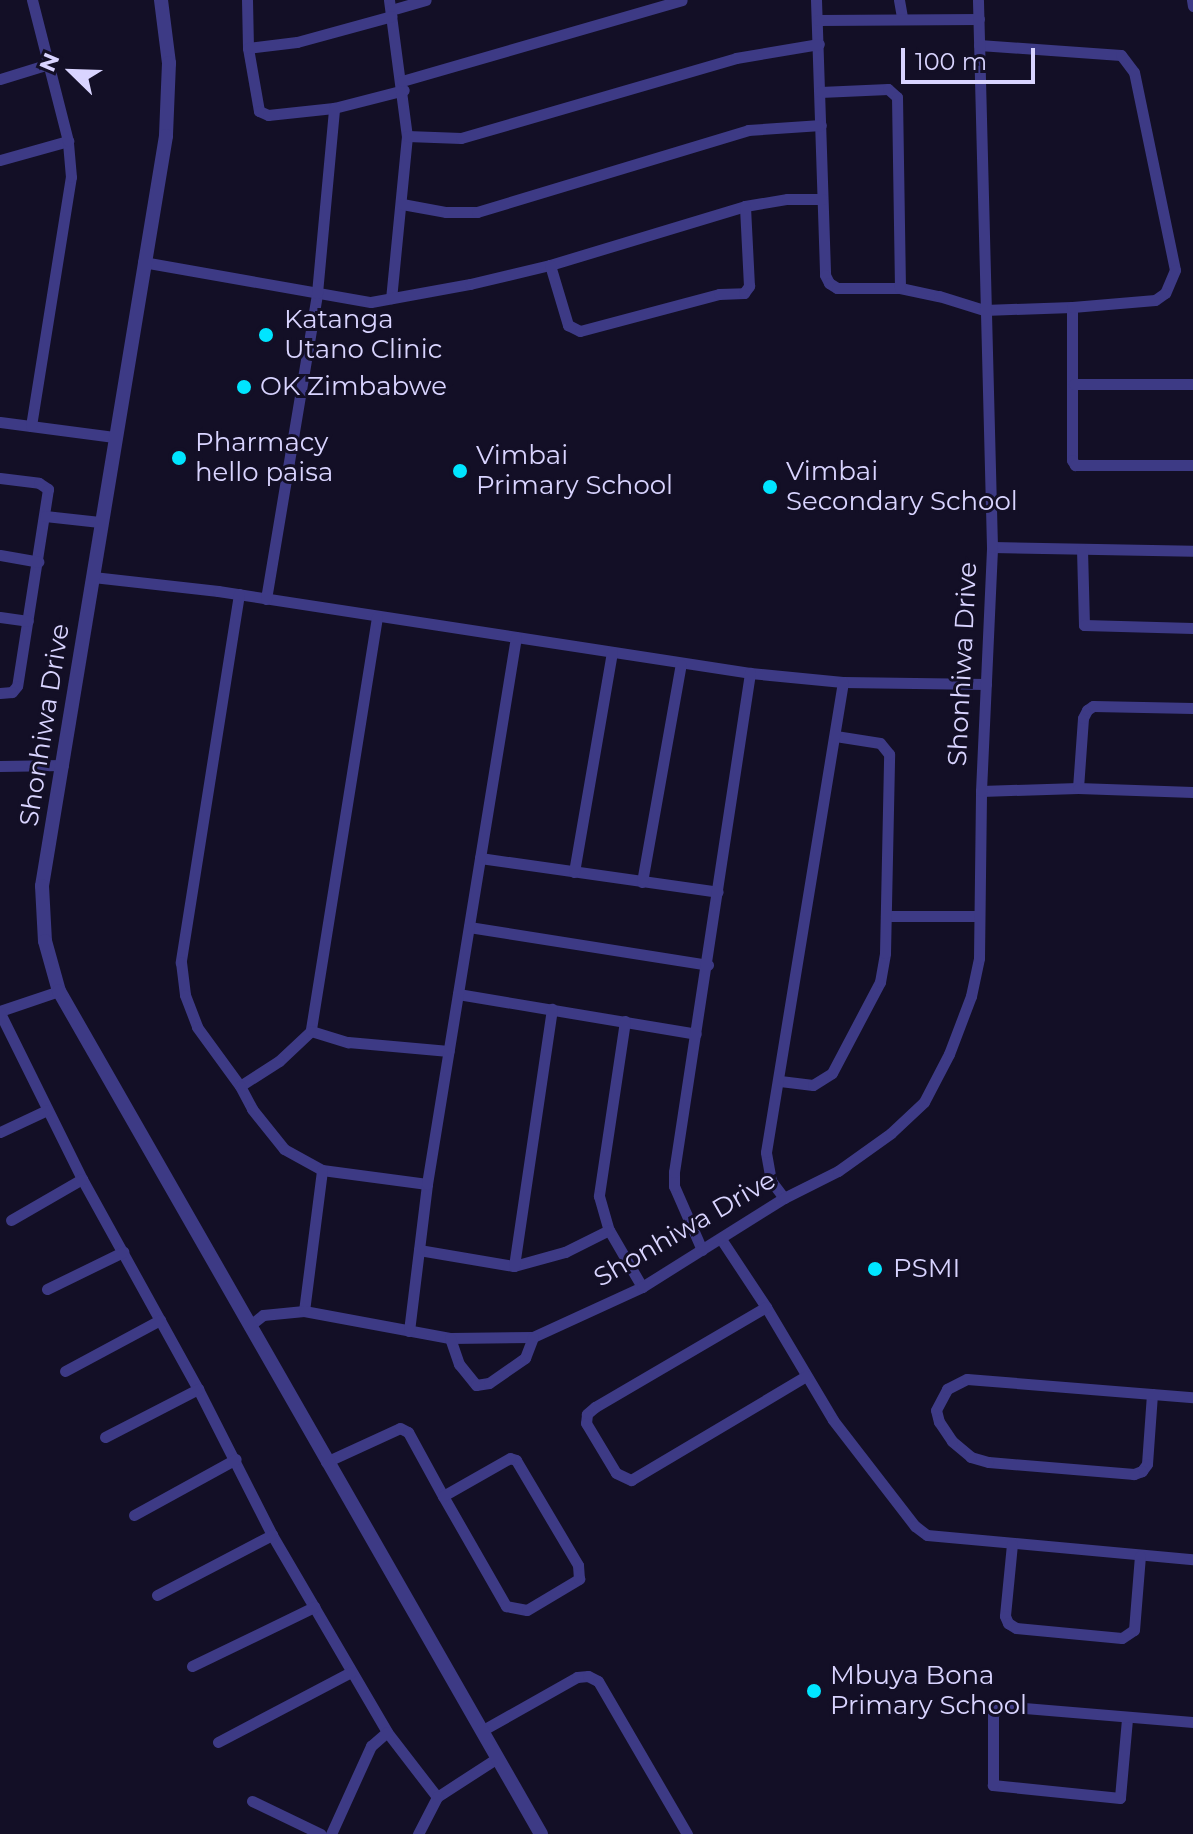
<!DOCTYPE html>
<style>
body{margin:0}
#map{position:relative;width:1193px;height:1834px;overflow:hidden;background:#130f26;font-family:Montserrat,sans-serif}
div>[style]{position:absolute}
.minor>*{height:11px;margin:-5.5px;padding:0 5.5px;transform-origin:5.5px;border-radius:5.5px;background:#3d3a85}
.tertiary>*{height:14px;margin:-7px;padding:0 7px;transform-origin:7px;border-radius:7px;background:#3d3a85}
.dots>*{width:22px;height:22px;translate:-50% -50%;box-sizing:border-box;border:4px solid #130f26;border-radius:50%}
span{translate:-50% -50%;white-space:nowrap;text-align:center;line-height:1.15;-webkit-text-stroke:6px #130f26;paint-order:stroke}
.poi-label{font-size:26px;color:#d9d4ff}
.left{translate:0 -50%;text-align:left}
.street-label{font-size:26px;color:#d9d4ff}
.north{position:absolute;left:32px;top:32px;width:80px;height:80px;-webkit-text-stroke:6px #130f26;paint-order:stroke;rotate:293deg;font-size:22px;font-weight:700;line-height:32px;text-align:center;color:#d9d4ff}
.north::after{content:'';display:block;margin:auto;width:28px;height:36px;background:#d9d4ff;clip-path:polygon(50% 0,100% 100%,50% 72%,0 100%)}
.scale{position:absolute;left:901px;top:48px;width:134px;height:36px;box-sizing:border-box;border:4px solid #d9d4ff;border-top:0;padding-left:10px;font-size:24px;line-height:28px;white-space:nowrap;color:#d9d4ff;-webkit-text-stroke:6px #130f26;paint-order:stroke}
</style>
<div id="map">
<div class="minor">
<i style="left:247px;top:0;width:48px;rotate:88.8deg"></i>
<i style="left:248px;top:48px;width:64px;rotate:80.1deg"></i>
<i style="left:259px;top:111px;width:10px;rotate:24deg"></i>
<i style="left:268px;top:115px;width:66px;rotate:-6.1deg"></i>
<i style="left:334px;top:108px;width:72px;rotate:-14.4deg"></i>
<i style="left:389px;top:0;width:137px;rotate:82.5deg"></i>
<i style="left:407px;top:136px;width:163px;rotate:95.6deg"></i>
<i style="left:816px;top:0;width:275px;rotate:88.1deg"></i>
<i style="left:825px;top:275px;width:9px;rotate:63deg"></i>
<i style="left:829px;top:283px;width:9px;rotate:32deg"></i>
<i style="left:837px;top:288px;width:63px"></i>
<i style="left:900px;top:288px;width:40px;rotate:12deg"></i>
<i style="left:939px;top:296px;width:47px;rotate:17.3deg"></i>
<i style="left:984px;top:310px;width:88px;rotate:-2deg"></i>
<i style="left:1072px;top:307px;width:153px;rotate:90deg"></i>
<i style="left:1072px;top:460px;width:6px;rotate:59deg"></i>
<i style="left:1075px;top:465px;width:118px"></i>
<i style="left:899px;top:0;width:17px;rotate:80deg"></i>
<i style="left:1192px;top:0;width:6px;rotate:81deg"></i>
<i style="left:391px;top:10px;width:36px;rotate:-16deg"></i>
<i style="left:818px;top:20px;width:161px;rotate:-0.4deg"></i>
<i style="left:979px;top:45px;width:142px;rotate:4deg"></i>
<i style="left:1121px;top:55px;width:21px;rotate:53deg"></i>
<i style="left:1134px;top:72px;width:202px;rotate:78.3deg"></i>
<i style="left:1175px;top:270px;width:25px;rotate:113deg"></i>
<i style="left:1165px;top:293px;width:12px;rotate:145deg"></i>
<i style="left:1155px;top:300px;width:83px;rotate:175.2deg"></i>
<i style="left:248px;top:48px;width:49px;rotate:-7deg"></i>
<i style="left:297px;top:42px;width:98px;rotate:-15.3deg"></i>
<i style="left:0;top:79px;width:51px;rotate:-17deg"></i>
<i style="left:402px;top:81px;width:291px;rotate:-16.1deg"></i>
<i style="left:820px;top:92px;width:68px;rotate:-2.5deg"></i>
<i style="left:888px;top:89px;width:12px;rotate:42deg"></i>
<i style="left:897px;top:97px;width:191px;rotate:89.1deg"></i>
<i style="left:407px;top:136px;width:54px;rotate:2.1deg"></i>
<i style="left:461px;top:138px;width:286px;rotate:-16.2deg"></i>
<i style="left:736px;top:58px;width:84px;rotate:-9.6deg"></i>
<i style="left:0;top:160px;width:71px;rotate:-15.6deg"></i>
<i style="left:402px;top:204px;width:45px;rotate:10.3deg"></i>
<i style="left:446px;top:212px;width:31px"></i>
<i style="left:477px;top:212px;width:283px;rotate:-16.8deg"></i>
<i style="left:748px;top:130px;width:73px;rotate:-3.9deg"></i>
<i style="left:143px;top:262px;width:231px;rotate:10deg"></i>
<i style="left:371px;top:302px;width:101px;rotate:-10.3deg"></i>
<i style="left:470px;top:284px;width:82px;rotate:-13.4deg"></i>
<i style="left:550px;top:265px;width:204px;rotate:-16.8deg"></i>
<i style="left:745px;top:206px;width:43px;rotate:-9.5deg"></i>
<i style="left:787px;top:199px;width:35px"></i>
<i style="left:550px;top:265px;width:63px;rotate:73.3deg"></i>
<i style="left:568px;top:325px;width:13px;rotate:27deg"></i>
<i style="left:580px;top:331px;width:144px;rotate:-14.9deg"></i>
<i style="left:719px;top:294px;width:25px;rotate:-2deg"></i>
<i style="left:744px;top:293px;width:9px;rotate:-54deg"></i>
<i style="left:749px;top:286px;width:80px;rotate:-92.9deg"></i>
<i style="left:1074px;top:384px;width:119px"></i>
<i style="left:0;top:422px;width:115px;rotate:7.5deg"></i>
<i style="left:31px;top:426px;width:252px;rotate:-80.9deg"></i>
<i style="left:71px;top:177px;width:36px;rotate:-95deg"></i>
<i style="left:68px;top:141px;width:146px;rotate:-104.3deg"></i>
<i style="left:0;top:478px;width:39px;rotate:7deg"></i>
<i style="left:39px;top:483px;width:11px;rotate:34deg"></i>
<i style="left:48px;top:489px;width:199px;rotate:98.9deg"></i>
<i style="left:17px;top:686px;width:8px;rotate:130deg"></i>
<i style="left:12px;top:692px;width:12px;rotate:175deg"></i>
<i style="left:45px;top:516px;width:55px;rotate:6.2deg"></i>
<i style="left:992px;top:547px;width:201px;rotate:1.1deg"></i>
<i style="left:1082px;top:549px;width:76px;rotate:88.5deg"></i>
<i style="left:1084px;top:625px;width:109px;rotate:1.6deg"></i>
<i style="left:0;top:555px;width:39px;rotate:10deg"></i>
<i style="left:93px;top:577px;width:126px;rotate:6.4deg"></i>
<i style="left:218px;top:591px;width:538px;rotate:8.76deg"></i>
<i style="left:750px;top:673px;width:93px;rotate:5.5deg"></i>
<i style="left:843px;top:682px;width:143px;rotate:0.8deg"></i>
<i style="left:239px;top:594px;width:373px;rotate:99deg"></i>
<i style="left:181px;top:962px;width:33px;rotate:83deg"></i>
<i style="left:185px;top:995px;width:34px;rotate:69deg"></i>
<i style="left:197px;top:1027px;width:73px;rotate:53.9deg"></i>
<i style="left:266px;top:599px;width:310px;rotate:-80.5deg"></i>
<i style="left:317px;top:293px;width:186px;rotate:-84.7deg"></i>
<i style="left:0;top:617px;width:28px;rotate:8deg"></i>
<i style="left:377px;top:617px;width:419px;rotate:99.1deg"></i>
<i style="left:311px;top:1031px;width:44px;rotate:136.8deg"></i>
<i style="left:279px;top:1061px;width:46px;rotate:147.3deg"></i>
<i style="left:240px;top:1086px;width:26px;rotate:62deg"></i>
<i style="left:252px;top:1109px;width:51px;rotate:51.3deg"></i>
<i style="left:284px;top:1149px;width:43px;rotate:28.9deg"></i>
<i style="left:322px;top:1170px;width:106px;rotate:7.6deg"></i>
<i style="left:0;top:766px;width:63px;rotate:-0.9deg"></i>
<i style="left:1078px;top:788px;width:70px;rotate:-85.9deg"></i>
<i style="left:1083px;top:718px;width:9px;rotate:-63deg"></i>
<i style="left:1087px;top:710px;width:7px;rotate:-34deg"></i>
<i style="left:1093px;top:706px;width:100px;rotate:1.1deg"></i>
<i style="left:981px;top:791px;width:97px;rotate:-1.8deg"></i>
<i style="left:1078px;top:788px;width:115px;rotate:2deg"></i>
<i style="left:480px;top:858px;width:240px;rotate:8.1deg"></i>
<i style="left:574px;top:872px;width:223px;rotate:-80.2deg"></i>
<i style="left:642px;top:882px;width:221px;rotate:-79.9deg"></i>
<i style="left:886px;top:916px;width:92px"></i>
<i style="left:469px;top:927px;width:242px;rotate:9deg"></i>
<i style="left:458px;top:994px;width:241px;rotate:9.5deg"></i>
<i style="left:0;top:1011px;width:62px;rotate:-18.7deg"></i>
<i style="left:0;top:1013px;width:185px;rotate:63.7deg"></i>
<i style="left:82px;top:1179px;width:240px;rotate:61.1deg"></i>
<i style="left:198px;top:1389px;width:164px;rotate:63.1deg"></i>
<i style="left:272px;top:1535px;width:228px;rotate:59.7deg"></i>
<i style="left:387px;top:1732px;width:82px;rotate:52.4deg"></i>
<i style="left:437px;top:1797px;width:72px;rotate:-33deg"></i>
<i style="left:625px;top:1021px;width:177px;rotate:98.5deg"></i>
<i style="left:599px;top:1196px;width:35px;rotate:74deg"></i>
<i style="left:609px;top:1230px;width:66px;rotate:59.9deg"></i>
<i style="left:311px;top:1031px;width:39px;rotate:17deg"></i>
<i style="left:348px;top:1042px;width:101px;rotate:5.1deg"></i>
<i style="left:780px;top:1081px;width:33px;rotate:7deg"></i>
<i style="left:813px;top:1085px;width:22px;rotate:-32deg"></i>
<i style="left:832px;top:1073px;width:103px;rotate:-62.2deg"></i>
<i style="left:880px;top:982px;width:29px;rotate:-80deg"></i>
<i style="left:885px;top:953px;width:199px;rotate:-88.8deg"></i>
<i style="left:889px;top:754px;width:14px;rotate:-129deg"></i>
<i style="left:880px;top:743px;width:45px;rotate:-171deg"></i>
<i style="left:0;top:1132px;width:52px;rotate:-25.1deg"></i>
<i style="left:784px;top:1198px;width:21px;rotate:-127deg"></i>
<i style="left:771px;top:1181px;width:29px;rotate:-100deg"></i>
<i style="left:766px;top:1152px;width:476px;rotate:-80.7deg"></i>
<i style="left:11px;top:1220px;width:82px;rotate:-30deg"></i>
<i style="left:721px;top:1239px;width:82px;rotate:56.5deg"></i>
<i style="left:766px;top:1307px;width:131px;rotate:59.3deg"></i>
<i style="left:833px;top:1420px;width:134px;rotate:52.3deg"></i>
<i style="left:915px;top:1526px;width:15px;rotate:37deg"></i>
<i style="left:927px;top:1535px;width:267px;rotate:5.2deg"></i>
<i style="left:419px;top:1250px;width:96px;rotate:9.6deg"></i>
<i style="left:514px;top:1266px;width:53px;rotate:-15.4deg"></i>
<i style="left:565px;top:1252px;width:49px;rotate:-26.6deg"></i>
<i style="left:702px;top:1250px;width:70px;rotate:-113.6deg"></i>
<i style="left:674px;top:1186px;width:14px;rotate:-90deg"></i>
<i style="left:674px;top:1172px;width:505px;rotate:-81.34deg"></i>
<i style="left:514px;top:1266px;width:260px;rotate:-81.6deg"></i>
<i style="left:47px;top:1289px;width:85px;rotate:-26deg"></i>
<i style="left:766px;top:1307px;width:198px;rotate:149.7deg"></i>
<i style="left:595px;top:1407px;width:11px;rotate:139deg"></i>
<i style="left:587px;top:1414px;width:9px;rotate:96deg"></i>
<i style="left:586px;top:1423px;width:58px;rotate:59deg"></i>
<i style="left:616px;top:1473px;width:17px;rotate:25deg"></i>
<i style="left:631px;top:1480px;width:204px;rotate:-30.7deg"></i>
<i style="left:304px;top:1311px;width:142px;rotate:-82.7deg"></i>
<i style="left:249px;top:1326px;width:18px;rotate:-38deg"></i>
<i style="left:263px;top:1315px;width:41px;rotate:-5.6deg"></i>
<i style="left:304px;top:1311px;width:148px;rotate:10.5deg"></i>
<i style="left:450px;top:1338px;width:83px;rotate:-0.7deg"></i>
<i style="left:533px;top:1337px;width:120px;rotate:-24.6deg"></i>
<i style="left:642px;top:1287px;width:168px;rotate:-32.1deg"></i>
<i style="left:784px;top:1198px;width:60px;rotate:-26.6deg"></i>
<i style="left:838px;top:1171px;width:65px;rotate:-35.6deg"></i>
<i style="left:891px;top:1133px;width:45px;rotate:-43.2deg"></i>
<i style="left:924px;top:1102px;width:54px;rotate:-62.5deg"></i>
<i style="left:949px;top:1054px;width:62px;rotate:-69.2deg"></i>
<i style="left:971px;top:996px;width:39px;rotate:-78deg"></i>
<i style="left:979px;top:958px;width:167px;rotate:-89.3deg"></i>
<i style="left:981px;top:791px;width:244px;rotate:-87.4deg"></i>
<i style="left:992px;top:547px;width:547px;rotate:-91.47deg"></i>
<i style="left:409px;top:1331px;width:148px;rotate:-83deg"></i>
<i style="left:427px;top:1184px;width:554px;rotate:-80.76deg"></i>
<i style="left:450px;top:1338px;width:28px;rotate:71deg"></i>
<i style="left:459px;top:1364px;width:27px;rotate:51deg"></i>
<i style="left:476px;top:1385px;width:13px;rotate:-9deg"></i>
<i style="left:489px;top:1383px;width:44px;rotate:-34.8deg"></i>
<i style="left:525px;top:1358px;width:22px;rotate:-69deg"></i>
<i style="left:65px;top:1371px;width:108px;rotate:-28.2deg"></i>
<i style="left:1152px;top:1394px;width:70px;rotate:94.1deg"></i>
<i style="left:1147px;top:1464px;width:9px;rotate:126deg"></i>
<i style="left:1142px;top:1471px;width:9px;rotate:159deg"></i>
<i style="left:1134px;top:1474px;width:146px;rotate:-175.3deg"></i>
<i style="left:988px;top:1462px;width:18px;rotate:-164deg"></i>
<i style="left:971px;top:1457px;width:25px;rotate:-140deg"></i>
<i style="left:952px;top:1441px;width:23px;rotate:-124deg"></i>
<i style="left:939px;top:1422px;width:12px;rotate:-104deg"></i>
<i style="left:936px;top:1410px;width:24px;rotate:-62deg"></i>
<i style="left:947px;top:1389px;width:22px;rotate:-27deg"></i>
<i style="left:967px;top:1379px;width:227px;rotate:4.6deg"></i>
<i style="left:105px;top:1437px;width:105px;rotate:-27.3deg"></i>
<i style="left:326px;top:1462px;width:81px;rotate:-24.7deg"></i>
<i style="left:400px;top:1428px;width:9px;rotate:27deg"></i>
<i style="left:408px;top:1432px;width:73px;rotate:61.3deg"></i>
<i style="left:443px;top:1496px;width:127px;rotate:60.2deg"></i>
<i style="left:506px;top:1606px;width:21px;rotate:11deg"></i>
<i style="left:527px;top:1610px;width:61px;rotate:-30.8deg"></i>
<i style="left:579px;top:1579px;width:14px;rotate:-94deg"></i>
<i style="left:578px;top:1565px;width:122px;rotate:-120.6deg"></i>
<i style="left:516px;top:1460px;width:6px;rotate:-162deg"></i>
<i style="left:510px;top:1458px;width:77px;rotate:150.4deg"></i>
<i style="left:134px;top:1515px;width:116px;rotate:-28.8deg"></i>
<i style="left:1012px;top:1544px;width:72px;rotate:95.6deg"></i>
<i style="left:1005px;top:1616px;width:8px;rotate:67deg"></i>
<i style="left:1008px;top:1623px;width:9px;rotate:32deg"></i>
<i style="left:1016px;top:1628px;width:106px;rotate:5.4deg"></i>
<i style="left:1122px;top:1638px;width:14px;rotate:-34deg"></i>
<i style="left:1134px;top:1630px;width:74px;rotate:-85.4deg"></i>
<i style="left:157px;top:1595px;width:130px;rotate:-27.6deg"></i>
<i style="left:192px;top:1666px;width:136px;rotate:-25.8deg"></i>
<i style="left:1127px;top:1719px;width:79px;rotate:95.1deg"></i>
<i style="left:1120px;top:1798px;width:128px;rotate:-174.2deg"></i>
<i style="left:993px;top:1785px;width:71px;rotate:-90deg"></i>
<i style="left:993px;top:1714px;width:11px;rotate:-45deg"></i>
<i style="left:1001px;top:1706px;width:193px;rotate:4.8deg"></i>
<i style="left:483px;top:1730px;width:108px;rotate:-29.4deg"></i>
<i style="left:577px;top:1677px;width:11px;rotate:-5deg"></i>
<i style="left:588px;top:1676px;width:11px;rotate:27deg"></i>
<i style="left:598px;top:1681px;width:177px;rotate:59.8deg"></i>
<i style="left:218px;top:1742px;width:150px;rotate:-27.8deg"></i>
<i style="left:252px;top:1801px;width:76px;rotate:25.6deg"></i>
<i style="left:331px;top:1834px;width:97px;rotate:-65.6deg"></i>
<i style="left:371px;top:1746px;width:21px;rotate:-41deg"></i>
<i style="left:418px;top:1834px;width:42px;rotate:-62.8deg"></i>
</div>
<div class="tertiary">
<i style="left:161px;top:0;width:64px;rotate:82.8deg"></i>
<i style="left:169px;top:63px;width:73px;rotate:92.4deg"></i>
<i style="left:166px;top:136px;width:760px;rotate:99.39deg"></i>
<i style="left:42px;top:886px;width:55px;rotate:86.9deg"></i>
<i style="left:45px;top:941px;width:52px;rotate:74.4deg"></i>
<i style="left:59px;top:991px;width:971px;rotate:60.24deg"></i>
</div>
<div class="dots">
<i style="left:266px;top:335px;background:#00e5ff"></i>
<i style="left:244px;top:387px;background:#00e5ff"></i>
<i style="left:179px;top:458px;background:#00e5ff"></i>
<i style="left:460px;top:471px;background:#00e5ff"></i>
<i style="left:770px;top:487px;background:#00e5ff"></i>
<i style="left:875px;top:1269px;background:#00e5ff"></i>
<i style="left:814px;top:1691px;background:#00e5ff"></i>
</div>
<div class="poi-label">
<span class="left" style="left:284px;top:335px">Katanga<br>Utano Clinic</span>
<span class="left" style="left:260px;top:387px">OK Zimbabwe</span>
<span class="left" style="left:195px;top:458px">Pharmacy<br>hello paisa</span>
<span class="left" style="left:476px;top:471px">Vimbai<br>Primary School</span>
<span class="left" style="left:786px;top:487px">Vimbai<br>Secondary School</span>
<span class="left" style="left:893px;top:1269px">PSMI</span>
<span class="left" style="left:830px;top:1691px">Mbuya Bona<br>Primary School</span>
</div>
<div class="street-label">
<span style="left:963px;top:664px;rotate:-87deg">Shonhiwa Drive</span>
<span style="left:45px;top:725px;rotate:-81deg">Shonhiwa Drive</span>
<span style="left:685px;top:1229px;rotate:-30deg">Shonhiwa Drive</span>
</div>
<div class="north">N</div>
<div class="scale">100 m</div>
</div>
